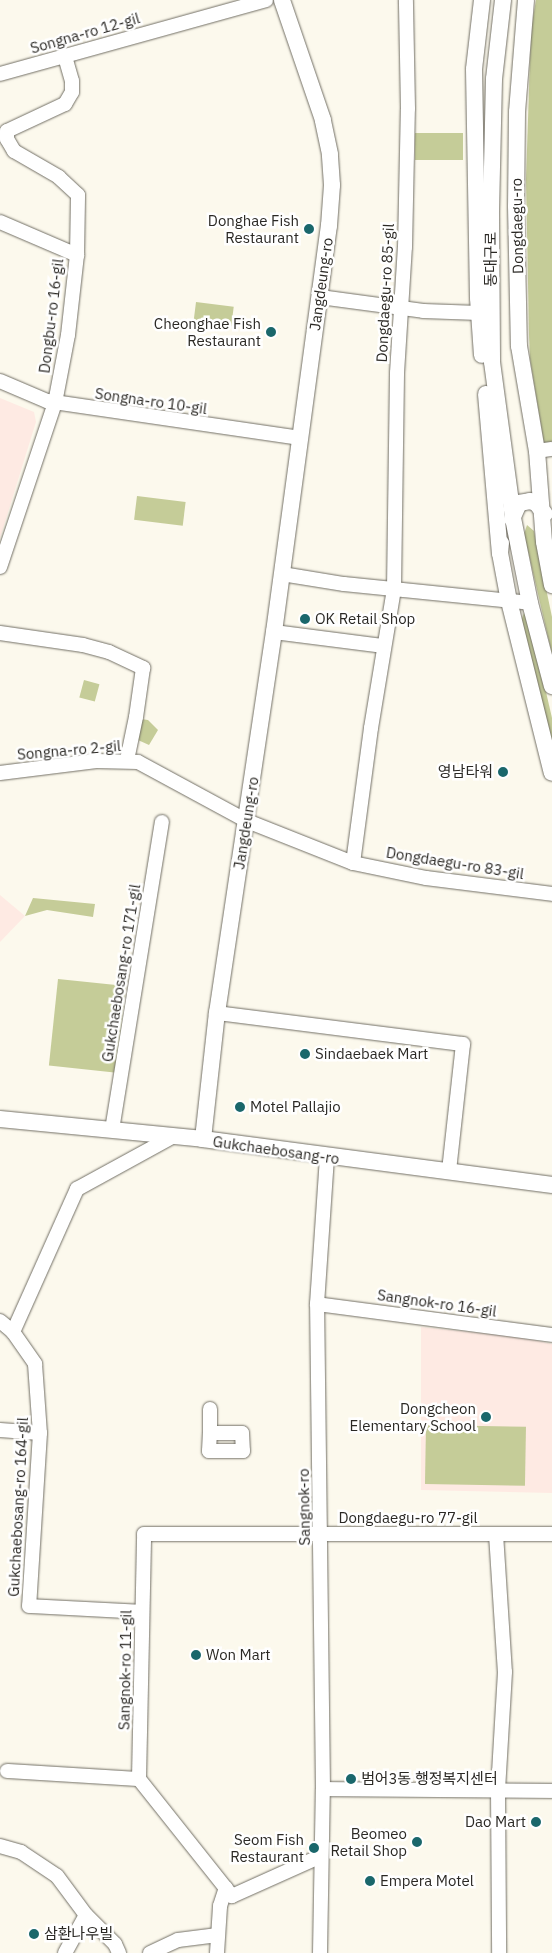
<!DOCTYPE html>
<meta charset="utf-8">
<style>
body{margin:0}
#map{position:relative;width:552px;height:1953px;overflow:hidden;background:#fcf9ed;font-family:"IBM Plex Sans","Noto Sans KR",sans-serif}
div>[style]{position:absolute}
.education>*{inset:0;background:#feeae3}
.green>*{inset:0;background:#c5cc98;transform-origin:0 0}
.roads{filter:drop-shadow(0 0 1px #726f65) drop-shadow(0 0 1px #726f65)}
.minor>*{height:14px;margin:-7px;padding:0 7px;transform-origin:7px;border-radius:7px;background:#fff}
.major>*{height:16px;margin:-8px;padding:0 8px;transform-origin:8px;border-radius:8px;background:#fff}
.dots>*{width:14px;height:14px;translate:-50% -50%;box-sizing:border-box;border:2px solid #fff;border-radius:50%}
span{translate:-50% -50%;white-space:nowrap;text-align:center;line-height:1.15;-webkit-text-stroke:5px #fff;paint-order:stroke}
.street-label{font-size:15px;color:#2b2925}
.poi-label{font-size:15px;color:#2b2925}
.right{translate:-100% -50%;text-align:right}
.left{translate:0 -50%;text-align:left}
</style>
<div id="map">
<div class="education">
<i style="clip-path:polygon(0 398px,34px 412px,36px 422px,0 538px)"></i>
<i style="clip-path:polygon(0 895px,25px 916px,0 942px)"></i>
<i style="clip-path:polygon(421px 1327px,521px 1337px,552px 1344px,552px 1493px,421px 1490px)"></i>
</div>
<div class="green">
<i style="clip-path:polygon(536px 0,552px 0,552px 442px,544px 444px,530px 359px,529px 335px,526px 179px,531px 29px)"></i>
<i style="left:415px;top:133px;width:48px;height:27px"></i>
<i style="left:196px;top:302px;width:38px;height:20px;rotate:7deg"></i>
<i style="left:137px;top:496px;width:49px;height:24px;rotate:7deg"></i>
<i style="clip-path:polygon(527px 525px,534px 531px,552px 617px,552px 654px,524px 534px)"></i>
<i style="clip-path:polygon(524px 613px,529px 618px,552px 718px,552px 745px,521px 621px)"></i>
<i style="left:84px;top:680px;width:16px;height:18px;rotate:15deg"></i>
<i style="clip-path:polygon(141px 719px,148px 720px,158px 730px,149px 745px,138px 740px)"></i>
<i style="clip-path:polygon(33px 898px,95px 904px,93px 917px,47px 910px,25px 916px)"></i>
<i style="left:58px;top:979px;width:68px;height:87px;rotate:6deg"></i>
<i style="left:426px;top:1425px;width:100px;height:59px;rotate:1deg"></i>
</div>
<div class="roads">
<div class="minor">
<i style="left:0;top:74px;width:276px;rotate:-15.5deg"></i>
<i style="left:0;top:222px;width:84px;rotate:23.2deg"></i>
<i style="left:320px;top:297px;width:104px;rotate:7.7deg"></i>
<i style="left:423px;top:311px;width:56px;rotate:2deg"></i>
<i style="left:0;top:381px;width:51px;rotate:23.1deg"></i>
<i style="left:47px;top:401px;width:256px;rotate:8.3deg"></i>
<i style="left:537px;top:451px;width:15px;rotate:-8deg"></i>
<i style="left:0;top:567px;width:173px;rotate:-71.5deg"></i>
<i style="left:55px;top:403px;width:69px;rotate:-79.2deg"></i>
<i style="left:68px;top:335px;width:81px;rotate:-83.6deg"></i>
<i style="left:77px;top:255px;width:60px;rotate:-89deg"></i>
<i style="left:78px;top:195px;width:26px;rotate:-137deg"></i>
<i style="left:59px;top:177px;width:52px;rotate:-150deg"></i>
<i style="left:14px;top:151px;width:14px;rotate:-120deg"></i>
<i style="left:7px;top:139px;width:8px;rotate:-90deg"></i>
<i style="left:7px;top:131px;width:64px;rotate:-25deg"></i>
<i style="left:65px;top:104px;width:14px;rotate:-60deg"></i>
<i style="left:72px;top:92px;width:11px;rotate:-90deg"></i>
<i style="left:72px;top:81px;width:26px;rotate:-106deg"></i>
<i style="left:282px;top:574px;width:63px;rotate:9.2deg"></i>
<i style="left:344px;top:584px;width:187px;rotate:5.8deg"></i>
<i style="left:274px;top:632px;width:111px;rotate:7.3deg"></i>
<i style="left:0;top:633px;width:84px;rotate:8.2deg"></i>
<i style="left:83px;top:645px;width:27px;rotate:15deg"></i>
<i style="left:109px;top:652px;width:38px;rotate:25deg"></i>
<i style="left:143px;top:668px;width:49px;rotate:98.1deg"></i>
<i style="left:136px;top:717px;width:44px;rotate:101.8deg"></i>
<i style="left:0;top:773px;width:97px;rotate:-7.1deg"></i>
<i style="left:96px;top:761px;width:42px;rotate:1.4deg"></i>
<i style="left:138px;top:762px;width:124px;rotate:28.4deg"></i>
<i style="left:247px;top:821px;width:114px;rotate:21.6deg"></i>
<i style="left:353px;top:863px;width:75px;rotate:11.6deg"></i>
<i style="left:426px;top:878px;width:127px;rotate:7.2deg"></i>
<i style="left:353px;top:863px;width:136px;rotate:-82.4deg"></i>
<i style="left:371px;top:728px;width:141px;rotate:-80.6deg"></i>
<i style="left:394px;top:589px;width:216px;rotate:-89.2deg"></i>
<i style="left:397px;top:373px;width:126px;rotate:-86.4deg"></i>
<i style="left:405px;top:247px;width:138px;rotate:-88.8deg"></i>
<i style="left:408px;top:109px;width:109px;rotate:-91.1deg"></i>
<i style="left:217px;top:1013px;width:248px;rotate:7.2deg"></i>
<i style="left:463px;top:1044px;width:127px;rotate:96.3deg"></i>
<i style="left:112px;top:1130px;width:312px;rotate:-80.8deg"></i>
<i style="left:317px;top:1304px;width:237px;rotate:7.5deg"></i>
<i style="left:0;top:1321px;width:17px;rotate:40deg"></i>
<i style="left:13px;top:1332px;width:39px;rotate:55deg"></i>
<i style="left:35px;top:1364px;width:69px;rotate:85.9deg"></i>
<i style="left:40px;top:1433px;width:173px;rotate:93.6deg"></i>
<i style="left:29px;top:1606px;width:113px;rotate:3deg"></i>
<i style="left:13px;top:1332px;width:157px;rotate:-65.9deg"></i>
<i style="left:77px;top:1189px;width:108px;rotate:-28.7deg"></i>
<i style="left:0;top:1430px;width:40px;rotate:4.3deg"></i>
<i style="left:210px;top:1433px;width:32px"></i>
<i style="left:242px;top:1433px;width:18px;rotate:87deg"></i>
<i style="left:243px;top:1451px;width:34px;rotate:180deg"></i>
<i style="left:209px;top:1451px;width:18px;rotate:-87deg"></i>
<i style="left:210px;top:1433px;width:24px;rotate:-90deg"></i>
<i style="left:496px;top:1534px;width:138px;rotate:86.3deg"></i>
<i style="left:505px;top:1672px;width:118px;rotate:93.4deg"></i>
<i style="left:498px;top:1790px;width:163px;rotate:89.6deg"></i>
<i style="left:7px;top:1771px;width:132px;rotate:3.5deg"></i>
<i style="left:323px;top:1789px;width:229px;rotate:0.5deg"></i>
<i style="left:0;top:1846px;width:22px;rotate:16deg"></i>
<i style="left:21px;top:1852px;width:43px;rotate:33.7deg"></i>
<i style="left:57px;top:1876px;width:49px;rotate:53.4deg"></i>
<i style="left:86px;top:1915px;width:41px;rotate:45deg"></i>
<i style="left:115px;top:1944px;width:10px;rotate:66deg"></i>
<i style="left:321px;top:1856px;width:98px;rotate:155.8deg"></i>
<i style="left:232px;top:1896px;width:149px;rotate:-128.5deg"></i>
<i style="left:139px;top:1779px;width:245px;rotate:-88.8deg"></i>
<i style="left:144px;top:1534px;width:408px"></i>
<i style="left:65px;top:1953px;width:43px;rotate:-61.1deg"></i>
<i style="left:150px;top:1953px;width:31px;rotate:-25deg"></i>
<i style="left:178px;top:1940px;width:40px;rotate:-7.1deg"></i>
<i style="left:217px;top:1953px;width:47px;rotate:-86.3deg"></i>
<i style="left:220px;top:1906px;width:19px;rotate:-72deg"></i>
<i style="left:320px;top:1953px;width:164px;rotate:-89deg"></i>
<i style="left:323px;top:1789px;width:485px;rotate:-90.7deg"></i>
<i style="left:317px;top:1304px;width:147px;rotate:-86.1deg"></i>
</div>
<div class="major">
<i style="left:482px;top:0;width:69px;rotate:96.6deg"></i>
<i style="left:474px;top:69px;width:229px;rotate:89deg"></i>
<i style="left:478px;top:298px;width:57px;rotate:86deg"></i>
<i style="left:503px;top:0;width:80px;rotate:96.5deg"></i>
<i style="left:494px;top:79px;width:135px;rotate:91.3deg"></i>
<i style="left:491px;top:214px;width:148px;rotate:89.6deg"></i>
<i style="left:492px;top:362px;width:157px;rotate:82.3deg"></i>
<i style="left:513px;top:518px;width:87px;rotate:78.7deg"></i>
<i style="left:530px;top:603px;width:86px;rotate:75.2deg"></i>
<i style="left:526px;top:0;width:112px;rotate:94.6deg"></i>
<i style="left:517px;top:112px;width:94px;rotate:90.6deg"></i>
<i style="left:516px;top:206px;width:140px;rotate:88.8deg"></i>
<i style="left:519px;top:346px;width:107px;rotate:80.3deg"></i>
<i style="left:537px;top:451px;width:91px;rotate:85.6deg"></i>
<i style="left:544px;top:542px;width:44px;rotate:79.5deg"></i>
<i style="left:486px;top:394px;width:160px;rotate:85deg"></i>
<i style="left:512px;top:519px;width:17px;rotate:-66deg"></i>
<i style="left:519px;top:503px;width:11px;rotate:-10deg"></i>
<i style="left:530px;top:501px;width:6px;rotate:18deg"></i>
<i style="left:536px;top:503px;width:14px;rotate:51deg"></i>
<i style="left:501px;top:543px;width:10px;rotate:96deg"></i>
<i style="left:500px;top:553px;width:49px;rotate:79.4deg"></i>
<i style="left:509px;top:601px;width:177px;rotate:76deg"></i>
<i style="left:0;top:1119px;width:204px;rotate:5.6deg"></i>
<i style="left:203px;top:1139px;width:352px;rotate:7.5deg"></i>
<i style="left:203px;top:1139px;width:127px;rotate:-83.7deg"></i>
<i style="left:217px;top:1013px;width:385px;rotate:-81.5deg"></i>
<i style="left:274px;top:632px;width:410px;rotate:-82.3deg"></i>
<i style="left:329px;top:226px;width:41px;rotate:-85.8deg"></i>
<i style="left:332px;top:185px;width:31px;rotate:-94deg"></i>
<i style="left:330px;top:154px;width:35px;rotate:-102deg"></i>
<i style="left:323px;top:120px;width:127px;rotate:-108.9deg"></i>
</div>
</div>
<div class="dots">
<i style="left:309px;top:229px;background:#1a676b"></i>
<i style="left:271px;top:332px;background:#1a676b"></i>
<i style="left:305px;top:619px;background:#1a676b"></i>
<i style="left:503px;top:772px;background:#1a676b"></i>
<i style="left:305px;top:1054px;background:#1a676b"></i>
<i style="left:240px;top:1107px;background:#1a676b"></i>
<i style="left:486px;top:1417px;background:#1a676b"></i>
<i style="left:196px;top:1655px;background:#1a676b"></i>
<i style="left:351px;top:1779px;background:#1a676b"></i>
<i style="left:536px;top:1822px;background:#1a676b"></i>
<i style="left:417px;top:1842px;background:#1a676b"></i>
<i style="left:314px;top:1848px;background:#1a676b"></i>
<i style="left:370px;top:1881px;background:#1a676b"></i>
<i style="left:34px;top:1934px;background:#1a676b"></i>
</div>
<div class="street-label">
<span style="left:85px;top:33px;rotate:-16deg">Songna-ro 12-gil</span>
<span style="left:517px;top:226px;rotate:-91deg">Dongdaegu-ro</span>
<span style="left:491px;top:259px;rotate:-90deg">동대구로</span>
<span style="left:321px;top:284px;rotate:-82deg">Jangdeung-ro</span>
<span style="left:385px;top:293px;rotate:-87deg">Dongdaegu-ro 85-gil</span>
<span style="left:51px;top:316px;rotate:-83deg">Dongbu-ro 16-gil</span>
<span style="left:151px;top:401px;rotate:8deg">Songna-ro 10-gil</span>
<span style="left:69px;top:750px;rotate:-5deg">Songna-ro 2-gil</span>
<span style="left:246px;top:823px;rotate:-81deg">Jangdeung-ro</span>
<span style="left:455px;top:863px;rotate:9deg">Dongdaegu-ro 83-gil</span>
<span style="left:121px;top:973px;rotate:-81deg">Gukchaebosang-ro 171-gil</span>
<span style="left:276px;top:1150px;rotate:8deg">Gukchaebosang-ro</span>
<span style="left:437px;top:1303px;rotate:8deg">Sangnok-ro 16-gil</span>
<span style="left:18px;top:1507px;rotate:-87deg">Gukchaebosang-ro 164-gil</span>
<span style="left:304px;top:1507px;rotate:-91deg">Sangnok-ro</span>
<span style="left:408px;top:1518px">Dongdaegu-ro 77-gil</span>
<span style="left:125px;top:1670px;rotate:-89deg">Sangnok-ro 11-gil</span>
</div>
<div class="poi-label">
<span class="right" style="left:299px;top:229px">Donghae Fish<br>Restaurant</span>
<span class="right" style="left:261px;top:332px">Cheonghae Fish<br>Restaurant</span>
<span class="left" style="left:315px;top:619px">OK Retail Shop</span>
<span class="right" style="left:493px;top:772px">영남타워</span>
<span class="left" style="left:315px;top:1054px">Sindaebaek Mart</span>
<span class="left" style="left:250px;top:1107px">Motel Pallajio</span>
<span class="right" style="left:476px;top:1417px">Dongcheon<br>Elementary School</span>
<span class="left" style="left:206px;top:1655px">Won Mart</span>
<span class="left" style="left:361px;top:1779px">범어3동 행정복지센터</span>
<span class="right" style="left:526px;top:1822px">Dao Mart</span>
<span class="right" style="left:407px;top:1842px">Beomeo<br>Retail Shop</span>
<span class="right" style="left:304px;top:1848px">Seom Fish<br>Restaurant</span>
<span class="left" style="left:380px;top:1881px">Empera Motel</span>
<span class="left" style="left:44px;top:1934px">삼환나우빌</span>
</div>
</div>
